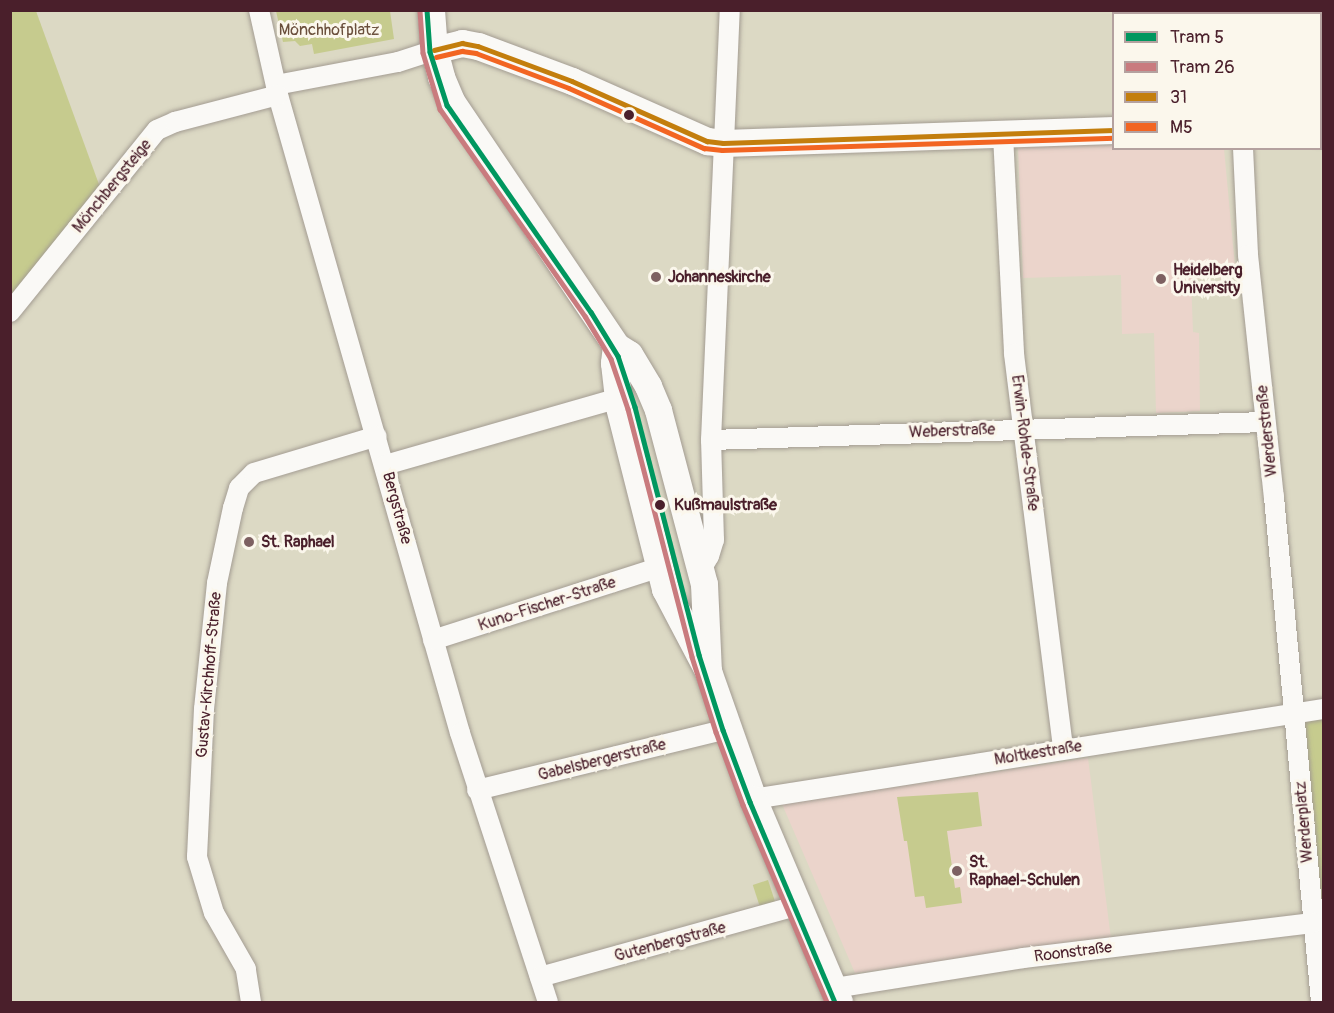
<!DOCTYPE html>
<meta charset="utf-8">
<style>
body{margin:0}
#map{position:relative;width:1334px;height:1013px;overflow:hidden;background:#dcd9c4;font-family:Pangolin,sans-serif}
div>[style]{position:absolute}
.built>*{inset:0;background:#ebd4cb}
.green>*{inset:0;background:#c6cb8e;transform-origin:0 0}
.roads{filter:drop-shadow(0 0 2px #a39c92) drop-shadow(0 0 2px #a39c92)}
.street>*{height:20px;margin:-10px;padding:0 10px;transform-origin:10px;border-radius:10px;background:#faf9f6}
.secondary>*{height:27px;margin:-13.5px;padding:0 13.5px;transform-origin:13.5px;border-radius:13.5px;background:#faf9f6}
.bus-1>*{height:4.5px;margin:-2.25px;padding:0 2.25px;transform-origin:2.25px;border-radius:2.25px;background:#c37e0d}
.bus-2>*{height:4.5px;margin:-2.25px;padding:0 2.25px;transform-origin:2.25px;border-radius:2.25px;background:#f26522}
.tram-1>*{height:4.5px;margin:-2.25px;padding:0 2.25px;transform-origin:2.25px;border-radius:2.25px;background:#00975f}
.tram-2>*{height:4.5px;margin:-2.25px;padding:0 2.25px;transform-origin:2.25px;border-radius:2.25px;background:#c97b7e}
.dots>*{width:16px;height:16px;translate:-50% -50%;box-sizing:border-box;border:3px solid #fbf7ec;border-radius:50%}
span{translate:-50% -50%;white-space:nowrap;text-align:center;line-height:1.15;-webkit-text-stroke:6px #fbf7ec;paint-order:stroke}
.park-label{font-size:16px;color:#6a4f3c}
.street-label{font-size:16px;color:#4a1f2b}
.poi-label{font-size:16px;color:#4a1f2b;font-weight:700}
.left{translate:0 -50%;text-align:left}
.stop-label{font-size:16px;color:#4a1f2b;font-weight:700}
.frame{position:absolute;inset:0;border:12px solid #4a1f2b;pointer-events:none}
.legend{position:absolute;left:1112px;top:12px;width:210px;height:138px;box-sizing:border-box;background:#fbf7ec;border:2px solid #b4a19f;margin:0;padding:8px 10px;list-style:none;font-size:18px;color:#4a1f2b}
.legend li{display:flex;align-items:center;gap:12px;height:30px}
.legend b{width:30px;border:2px solid #b4a19f}
</style>
<div id="map">
<div class="built">
<i style="clip-path:polygon(1113px 143px,1114px 148px,1224px 149px,1236px 277px,1191px 279px,1193px 332px,1199px 333px,1200px 411px,1156px 413px,1154px 333px,1122px 334px,1121px 275px,1023px 278px,1018px 147px)"></i>
<i style="clip-path:polygon(1088px 758px,1111px 939px,855px 973px,782px 804px)"></i>
</div>
<div class="green">
<i style="clip-path:polygon(11px 11px,36px 11px,101px 190px,11px 319px)"></i>
<i style="clip-path:polygon(276px 11px,390px 11px,394px 39px,314px 54px,312px 44px,300px 46px,295px 41px,283px 42px)"></i>
<i style="clip-path:polygon(1323px 716px,1323px 964px,1303px 719px)"></i>
<i style="clip-path:polygon(978px 792px,982px 826px,947px 831px,955px 888px,960px 887px,962px 903px,926px 908px,924px 896px,915px 897px,907px 841px,904px 841px,897px 797px)"></i>
<i style="left:768px;top:880px;width:23px;height:16px;rotate:72deg"></i>
</div>
<div class="roads">
<div class="street">
<i style="left:259px;top:10px;width:87px;rotate:77.4deg"></i>
<i style="left:278px;top:95px;width:663px;rotate:74.08deg"></i>
<i style="left:460px;top:733px;width:283px;rotate:71.9deg"></i>
<i style="left:1228px;top:10px;width:4px;rotate:76deg"></i>
<i style="left:276px;top:85px;width:124px;rotate:-10.7deg"></i>
<i style="left:398px;top:62px;width:38px;rotate:-18deg"></i>
<i style="left:1003px;top:135px;width:219px;rotate:87.1deg"></i>
<i style="left:1014px;top:354px;width:398px;rotate:82.9deg"></i>
<i style="left:1243px;top:148px;width:107px;rotate:87.3deg"></i>
<i style="left:1248px;top:255px;width:243px;rotate:83.9deg"></i>
<i style="left:1274px;top:497px;width:507px;rotate:84.68deg"></i>
<i style="left:10px;top:312px;width:234px;rotate:-51.1deg"></i>
<i style="left:157px;top:130px;width:20px;rotate:-24deg"></i>
<i style="left:175px;top:122px;width:106px;rotate:-14.7deg"></i>
<i style="left:711px;top:440px;width:554px;rotate:-1.86deg"></i>
<i style="left:385px;top:465px;width:242px;rotate:-16deg"></i>
<i style="left:700px;top:571px;width:17px;rotate:-59deg"></i>
<i style="left:709px;top:556px;width:17px;rotate:-73deg"></i>
<i style="left:714px;top:540px;width:100px;rotate:-91.7deg"></i>
<i style="left:711px;top:440px;width:430px;rotate:-87.5deg"></i>
<i style="left:433px;top:640px;width:238px;rotate:-17.8deg"></i>
<i style="left:477px;top:790px;width:257px;rotate:-13.7deg"></i>
<i style="left:753px;top:799px;width:578px;rotate:-8.96deg"></i>
<i style="left:540px;top:977px;width:270px;rotate:-15.5deg"></i>
<i style="left:834px;top:988px;width:191px;rotate:-9deg"></i>
<i style="left:1023px;top:958px;width:292px;rotate:-6.9deg"></i>
<i style="left:251px;top:1002px;width:33px;rotate:-99deg"></i>
<i style="left:246px;top:969px;width:64px;rotate:-119.7deg"></i>
<i style="left:214px;top:913px;width:59px;rotate:-106.9deg"></i>
<i style="left:197px;top:857px;width:148px;rotate:-87.3deg"></i>
<i style="left:204px;top:709px;width:127px;rotate:-84.1deg"></i>
<i style="left:217px;top:583px;width:77px;rotate:-78deg"></i>
<i style="left:233px;top:508px;width:21px;rotate:-73deg"></i>
<i style="left:239px;top:488px;width:21px;rotate:-45deg"></i>
<i style="left:254px;top:473px;width:128px;rotate:-16.7deg"></i>
</div>
<div class="secondary">
<i style="left:431px;top:10px;width:40px;rotate:85.7deg"></i>
<i style="left:434px;top:50px;width:28px;rotate:75deg"></i>
<i style="left:441px;top:77px;width:26px;rotate:67deg"></i>
<i style="left:451px;top:101px;width:295px;rotate:56deg"></i>
<i style="left:616px;top:346px;width:15px;rotate:32deg"></i>
<i style="left:629px;top:354px;width:37px;rotate:59deg"></i>
<i style="left:648px;top:386px;width:26px;rotate:67deg"></i>
<i style="left:658px;top:410px;width:180px;rotate:75.2deg"></i>
<i style="left:704px;top:584px;width:87px;rotate:87.4deg"></i>
<i style="left:434px;top:50px;width:29px;rotate:-14deg"></i>
<i style="left:462px;top:43px;width:16px;rotate:11deg"></i>
<i style="left:478px;top:46px;width:100px;rotate:20.4deg"></i>
<i style="left:572px;top:81px;width:148px;rotate:24deg"></i>
<i style="left:707px;top:141px;width:16px;rotate:7deg"></i>
<i style="left:723px;top:143px;width:391px;rotate:-1.9deg"></i>
<i style="left:1320px;top:131px;width:4px"></i>
<i style="left:616px;top:346px;width:17px;rotate:97deg"></i>
<i style="left:614px;top:363px;width:44px;rotate:83.5deg"></i>
<i style="left:619px;top:407px;width:188px;rotate:75.8deg"></i>
<i style="left:665px;top:589px;width:93px;rotate:62.3deg"></i>
<i style="left:708px;top:671px;width:136px;rotate:70.6deg"></i>
<i style="left:753px;top:799px;width:220px;rotate:67deg"></i>
</div>
</div>
<div class="bus-1">
<i style="left:434px;top:50px;width:29px;rotate:-14deg"></i>
<i style="left:462px;top:43px;width:16px;rotate:11deg"></i>
<i style="left:478px;top:46px;width:100px;rotate:20.4deg"></i>
<i style="left:572px;top:81px;width:148px;rotate:24deg"></i>
<i style="left:707px;top:141px;width:16px;rotate:7deg"></i>
<i style="left:723px;top:143px;width:391px;rotate:-1.9deg"></i>
</div>
<div class="bus-2">
<i style="left:436px;top:57px;width:27px;rotate:-13deg"></i>
<i style="left:462px;top:51px;width:14px;rotate:8deg"></i>
<i style="left:476px;top:53px;width:99px;rotate:20.6deg"></i>
<i style="left:569px;top:88px;width:148px;rotate:24deg"></i>
<i style="left:704px;top:148px;width:18px;rotate:6deg"></i>
<i style="left:722px;top:150px;width:392px;rotate:-1.8deg"></i>
</div>
<div class="tram-1">
<i style="left:427px;top:10px;width:42px;rotate:85.9deg"></i>
<i style="left:430px;top:52px;width:56px;rotate:72.2deg"></i>
<i style="left:447px;top:105px;width:252px;rotate:55.2deg"></i>
<i style="left:591px;top:312px;width:52px;rotate:58.5deg"></i>
<i style="left:618px;top:356px;width:54px;rotate:71.6deg"></i>
<i style="left:635px;top:407px;width:256px;rotate:75.5deg"></i>
<i style="left:699px;top:655px;width:79px;rotate:72.3deg"></i>
<i style="left:723px;top:730px;width:77px;rotate:69.4deg"></i>
<i style="left:750px;top:802px;width:217px;rotate:67deg"></i>
</div>
<div class="tram-2">
<i style="left:420px;top:11px;width:42px;rotate:85.9deg"></i>
<i style="left:423px;top:53px;width:59px;rotate:73.1deg"></i>
<i style="left:440px;top:109px;width:253px;rotate:55deg"></i>
<i style="left:585px;top:316px;width:50px;rotate:58.8deg"></i>
<i style="left:611px;top:359px;width:53px;rotate:71.2deg"></i>
<i style="left:628px;top:409px;width:256px;rotate:75.5deg"></i>
<i style="left:692px;top:657px;width:79px;rotate:72.3deg"></i>
<i style="left:716px;top:732px;width:78px;rotate:69.7deg"></i>
<i style="left:743px;top:805px;width:214px;rotate:66.9deg"></i>
</div>
<div class="dots">
<i style="left:629px;top:115px;background:#4a1f2b"></i>
<i style="left:656px;top:277px;background:#7d6061"></i>
<i style="left:1161px;top:279px;background:#7d6061"></i>
<i style="left:660px;top:505px;background:#4a1f2b"></i>
<i style="left:249px;top:542px;background:#7d6061"></i>
<i style="left:957px;top:871px;background:#7d6061"></i>
</div>
<div class="park-label">
<span style="left:329px;top:30px">Mönchhofplatz</span>
</div>
<div class="street-label">
<span style="left:112px;top:186px;rotate:-51deg">Mönchbergsteige</span>
<span style="left:952px;top:431px;rotate:-2deg">Weberstraße</span>
<span style="left:1267px;top:431px;rotate:-96deg">Werderstraße</span>
<span style="left:1025px;top:443px;rotate:83deg">Erwin-Rohde-Straße</span>
<span style="left:397px;top:508px;rotate:75deg">Bergstraße</span>
<span style="left:547px;top:604px;rotate:-18deg">Kuno-Fischer-Straße</span>
<span style="left:209px;top:675px;rotate:-85deg">Gustav-Kirchhoff-Straße</span>
<span style="left:1038px;top:753px;rotate:-9deg">Moltkestraße</span>
<span style="left:602px;top:760px;rotate:-14deg">Gabelsbergerstraße</span>
<span style="left:1304px;top:822px;rotate:-95deg">Werderplatz</span>
<span style="left:670px;top:942px;rotate:-15deg">Gutenbergstraße</span>
<span style="left:1073px;top:952px;rotate:-7deg">Roonstraße</span>
</div>
<div class="poi-label">
<span class="left" style="left:1173px;top:279px">Heidelberg<br>University</span>
<span class="left" style="left:668px;top:277px">Johanneskirche</span>
<span class="left" style="left:261px;top:542px">St. Raphael</span>
<span class="left" style="left:969px;top:871px">St.<br>Raphael-Schulen</span>
</div>
<div class="stop-label">
<span class="left" style="left:674px;top:505px">Kußmaulstraße</span>
</div>
<div class="frame"></div>
<ul class="legend">
<li><b style="height:8px;background:#00975f"></b>Tram 5</li>
<li><b style="height:8px;background:#c97b7e"></b>Tram 26</li>
<li><b style="height:8px;background:#c37e0d"></b>31</li>
<li><b style="height:8px;background:#f26522"></b>M5</li>
</ul>
</div>
